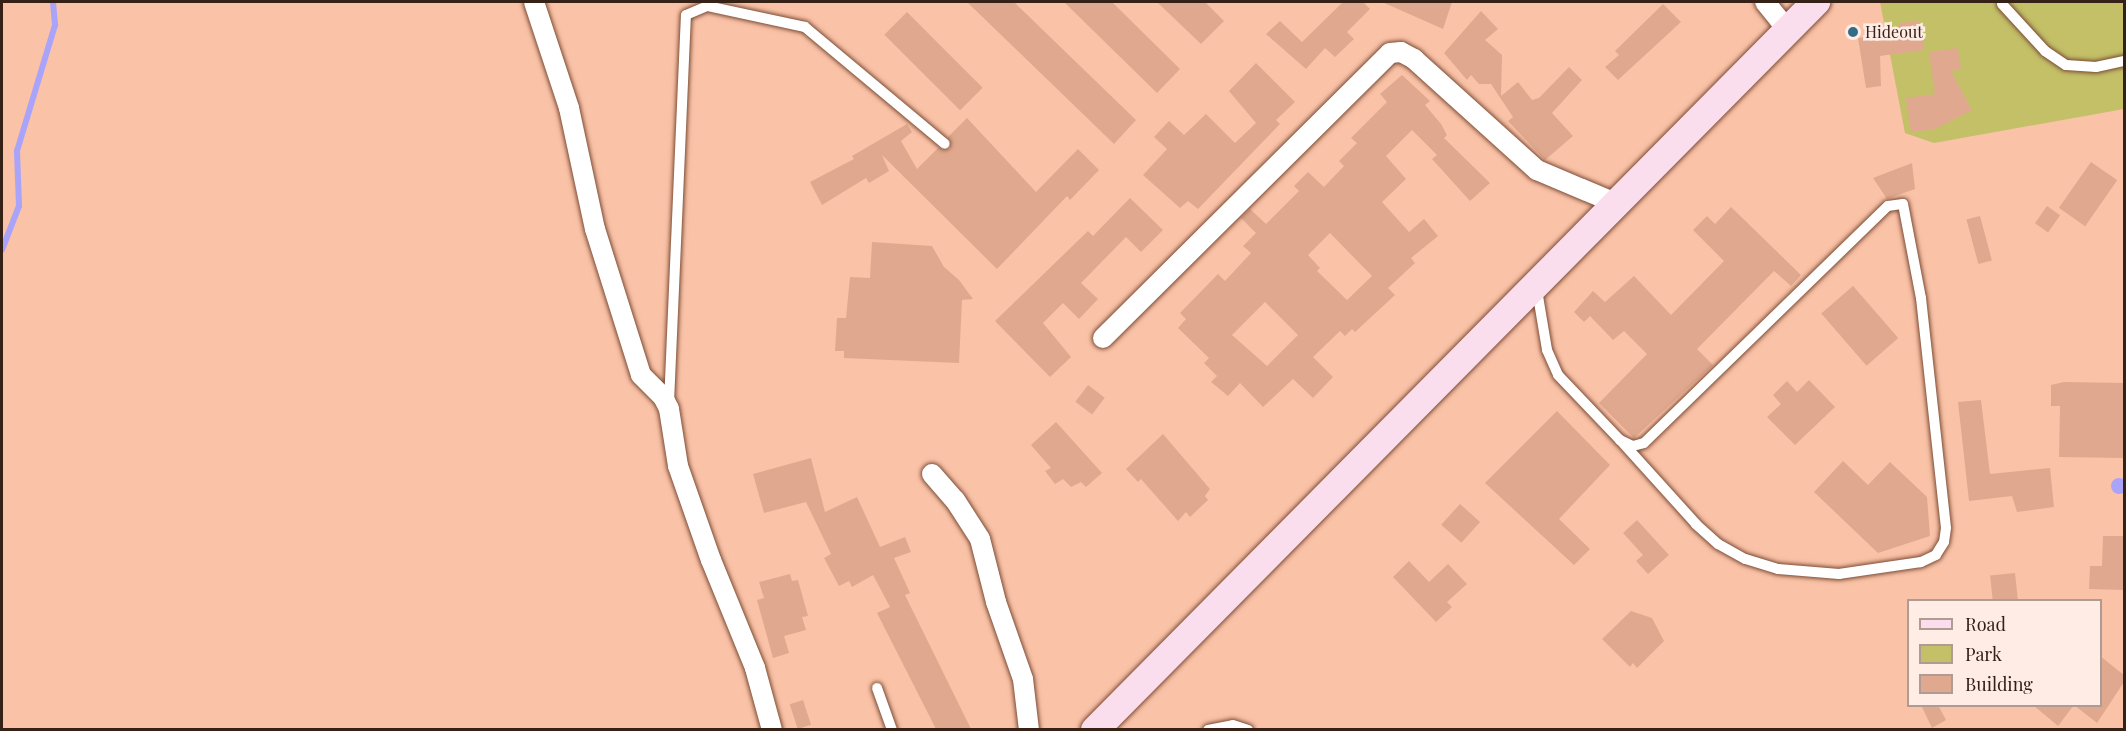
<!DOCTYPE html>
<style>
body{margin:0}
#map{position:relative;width:2126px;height:731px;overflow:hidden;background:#fac2a7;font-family:"Playfair Display",serif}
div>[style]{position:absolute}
.green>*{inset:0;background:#c3c068}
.water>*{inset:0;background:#aaa3fa}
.round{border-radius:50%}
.stream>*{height:6px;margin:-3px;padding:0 3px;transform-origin:3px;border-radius:3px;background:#aaa3fa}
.building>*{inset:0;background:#e0a98f;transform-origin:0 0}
.roads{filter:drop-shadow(0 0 2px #7c4c35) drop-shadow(0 0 2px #7c4c35)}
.lane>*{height:10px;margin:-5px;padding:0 5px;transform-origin:5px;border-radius:5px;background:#fff}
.street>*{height:20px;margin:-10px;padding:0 10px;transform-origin:10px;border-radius:10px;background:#fff}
.secondary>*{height:28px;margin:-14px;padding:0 14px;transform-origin:14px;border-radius:14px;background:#fbdeee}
.dots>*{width:16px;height:16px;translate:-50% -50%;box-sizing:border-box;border:3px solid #ffede5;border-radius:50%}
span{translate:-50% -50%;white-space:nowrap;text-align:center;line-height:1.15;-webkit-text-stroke:5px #ffede5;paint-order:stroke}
.poi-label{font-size:16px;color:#362117}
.left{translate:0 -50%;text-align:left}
.frame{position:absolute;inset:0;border:3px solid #362117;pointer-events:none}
.legend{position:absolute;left:1907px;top:599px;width:195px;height:108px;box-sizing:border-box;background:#ffede5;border:2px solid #af9b93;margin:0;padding:8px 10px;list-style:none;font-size:18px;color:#362117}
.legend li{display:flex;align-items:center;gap:12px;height:30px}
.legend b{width:30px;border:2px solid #af9b93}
</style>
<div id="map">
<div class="green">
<i style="clip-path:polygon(1880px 2px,2124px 2px,2124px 109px,1934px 143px,1905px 133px)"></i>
</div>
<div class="water">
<i class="round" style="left:2111px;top:478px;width:16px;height:16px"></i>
</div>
<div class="stream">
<i style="left:2px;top:250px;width:47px;rotate:-68.9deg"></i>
<i style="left:19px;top:206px;width:55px;rotate:-92.1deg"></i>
<i style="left:17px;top:151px;width:132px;rotate:-73.2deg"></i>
<i style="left:55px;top:25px;width:23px;rotate:-95deg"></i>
</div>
<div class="building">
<i style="clip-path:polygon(967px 2px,1014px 2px,1136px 120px,1114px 144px)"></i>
<i style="clip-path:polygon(1064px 2px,1112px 2px,1180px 69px,1157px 93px)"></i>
<i style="clip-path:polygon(1157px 2px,1205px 2px,1224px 21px,1201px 44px)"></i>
<i style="clip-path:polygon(1343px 2px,1363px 2px,1370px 9px,1347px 32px,1354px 39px,1335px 57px,1325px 48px,1306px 69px,1266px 34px,1280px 21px,1302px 42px)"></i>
<i style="clip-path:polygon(1382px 2px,1452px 2px,1443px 29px)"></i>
<i style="clip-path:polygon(1663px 4px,1681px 22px,1618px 80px,1605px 67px,1619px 55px,1615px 51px)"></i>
<i style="clip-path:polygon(1481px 11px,1498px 29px,1485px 40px,1502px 55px,1501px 96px,1518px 82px,1532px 100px,1539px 98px,1569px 67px,1582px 80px,1552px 113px,1573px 136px,1545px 160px,1508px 121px,1513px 117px,1491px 84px,1479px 84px,1471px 75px,1467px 80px,1444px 53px)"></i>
<i style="left:907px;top:12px;width:107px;height:32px;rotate:45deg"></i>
<i style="clip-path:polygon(1920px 21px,1924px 50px,1880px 56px,1881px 86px,1866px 88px,1858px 38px,1900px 32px,1899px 23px)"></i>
<i style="clip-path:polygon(1958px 48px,1961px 69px,1951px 71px,1972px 110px,1935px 129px,1911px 132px,1906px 98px,1935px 94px,1929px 52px)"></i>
<i style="clip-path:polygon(1256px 63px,1295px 102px,1276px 120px,1280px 124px,1198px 209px,1188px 201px,1180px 208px,1143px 175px,1167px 149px,1154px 137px,1169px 121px,1184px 135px,1206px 114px,1235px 143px,1256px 123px,1229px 91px)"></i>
<i style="clip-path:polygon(evenodd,1402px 75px,1430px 101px,1425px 105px,1441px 124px,1447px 135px,1444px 138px,1490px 183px,1470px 201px,1432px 159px,1437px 155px,1412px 130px,1386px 156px,1406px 179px,1382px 202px,1409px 232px,1424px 219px,1438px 236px,1411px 258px,1415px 263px,1388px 288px,1395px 295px,1355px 332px,1352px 329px,1345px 336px,1340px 331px,1313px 357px,1333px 377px,1313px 398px,1293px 379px,1263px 407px,1240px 383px,1228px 396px,1211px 382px,1217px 376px,1204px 363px,1209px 358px,1178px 328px,1186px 319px,1180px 313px,1218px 274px,1225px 281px,1251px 253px,1243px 246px,1256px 233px,1241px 218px,1250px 209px,1266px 224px,1299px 191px,1294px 186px,1308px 172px,1324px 187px,1344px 166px,1339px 161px,1357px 143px,1351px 138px,1387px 102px,1380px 94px,1402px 75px,1330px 233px,1372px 276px,1347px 300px,1317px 271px,1320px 268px,1308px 255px,1330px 233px,1402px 75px,1265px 302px,1298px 335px,1267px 366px,1232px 335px,1265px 302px)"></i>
<i style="clip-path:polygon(967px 118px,1036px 192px,1078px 149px,1099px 170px,1070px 200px,1067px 196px,997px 269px,882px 155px,889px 171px,869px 183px,866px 178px,822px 205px,810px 182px,854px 159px,852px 156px,907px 124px,912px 132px,901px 141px,917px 169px,938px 148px,950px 149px,948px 137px)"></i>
<i style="left:2091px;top:162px;width:32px;height:56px;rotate:35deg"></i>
<i style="clip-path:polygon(1912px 163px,1915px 189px,1887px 199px,1873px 178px)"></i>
<i style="clip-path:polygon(1130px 198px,1163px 230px,1141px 252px,1126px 237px,1081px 283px,1098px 299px,1079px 319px,1063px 303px,1043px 323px,1071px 357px,1050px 377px,995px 321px,1088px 231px,1093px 236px)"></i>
<i style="left:2047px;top:206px;width:16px;height:21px;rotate:35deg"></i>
<i style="clip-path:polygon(1731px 207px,1801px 275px,1791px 286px,1774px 271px,1697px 349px,1713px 365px,1634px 438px,1599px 403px,1647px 354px,1624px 331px,1613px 340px,1590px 316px,1584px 322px,1574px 312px,1593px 291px,1605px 302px,1634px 276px,1671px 315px,1724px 261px,1693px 230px,1707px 216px,1715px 224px)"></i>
<i style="left:1980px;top:216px;width:46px;height:14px;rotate:75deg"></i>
<i style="clip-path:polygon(872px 242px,932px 246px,944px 267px,959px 280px,973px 299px,962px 300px,959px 363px,844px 358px,844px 351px,835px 351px,837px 318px,846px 318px,850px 277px,870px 278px)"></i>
<i style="left:1853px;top:286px;width:69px;height:42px;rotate:49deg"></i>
<i style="clip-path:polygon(1809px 380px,1835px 407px,1795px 445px,1767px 417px,1781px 404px,1773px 395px,1787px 381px,1797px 392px)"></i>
<i style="clip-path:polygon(2064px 382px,2124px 383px,2124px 458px,2059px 457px,2060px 406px,2051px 406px,2051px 385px)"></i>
<i style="left:1088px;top:385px;width:21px;height:21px;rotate:37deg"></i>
<i style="clip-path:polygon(1981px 400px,1990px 474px,2050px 468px,2054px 507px,2017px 512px,2012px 496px,1969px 501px,1958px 402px)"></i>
<i style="clip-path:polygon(1557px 411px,1610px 465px,1559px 519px,1590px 549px,1574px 565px,1485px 483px)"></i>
<i style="clip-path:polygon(1056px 422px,1102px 473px,1086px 487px,1081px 482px,1071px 487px,1063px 479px,1055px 484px,1045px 471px,1051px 468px,1031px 445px)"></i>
<i style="clip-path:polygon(1163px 434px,1210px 489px,1205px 496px,1208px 500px,1190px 517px,1186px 512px,1178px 521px,1141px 479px,1138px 482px,1126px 469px)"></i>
<i style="clip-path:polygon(811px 458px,825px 512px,857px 497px,880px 547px,905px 537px,911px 552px,894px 558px,910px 593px,905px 595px,971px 729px,936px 729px,877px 613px,890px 607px,873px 575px,852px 587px,849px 581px,839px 586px,824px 558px,831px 554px,806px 502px,764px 513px,753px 474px)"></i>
<i style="clip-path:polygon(1843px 461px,1868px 485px,1890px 462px,1927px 497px,1930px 536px,1878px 553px,1814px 492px)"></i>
<i style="left:1460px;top:504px;width:27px;height:28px;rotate:42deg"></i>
<i style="clip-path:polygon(1637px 520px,1669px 555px,1648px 574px,1636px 561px,1643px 555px,1623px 533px)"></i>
<i style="clip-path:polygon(2103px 536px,2124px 536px,2124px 590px,2089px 589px,2090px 566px,2102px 566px)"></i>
<i style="clip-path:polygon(1409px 561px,1429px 582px,1448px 564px,1467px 584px,1447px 602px,1452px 607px,1436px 622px,1393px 577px)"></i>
<i style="left:2015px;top:573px;width:27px;height:25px;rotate:84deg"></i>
<i style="clip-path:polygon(790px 574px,792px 581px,798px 580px,808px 616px,802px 617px,806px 630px,784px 636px,789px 653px,773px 658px,757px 600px,764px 598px,759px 582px)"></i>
<i style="clip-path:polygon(1631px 611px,1652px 618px,1664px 641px,1637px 668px,1633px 663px,1630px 667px,1602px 639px)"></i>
<i style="clip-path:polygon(2100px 656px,2124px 675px,2124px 682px,2097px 723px,2074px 705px,2100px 705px)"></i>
<i style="left:803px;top:700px;width:26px;height:14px;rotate:72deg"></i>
<i style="clip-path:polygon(1921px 705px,1938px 705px,1946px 720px,1932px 728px)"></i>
<i style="clip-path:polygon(2033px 705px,2074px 705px,2058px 726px)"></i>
</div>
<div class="roads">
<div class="lane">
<i style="left:2002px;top:4px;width:64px;rotate:47.5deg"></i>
<i style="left:2045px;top:51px;width:25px;rotate:34deg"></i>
<i style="left:2066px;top:65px;width:30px;rotate:4deg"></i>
<i style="left:2096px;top:67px;width:29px;rotate:-12deg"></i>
<i style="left:1537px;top:290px;width:61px;rotate:80.5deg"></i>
<i style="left:1547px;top:350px;width:27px;rotate:66deg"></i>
<i style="left:1558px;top:375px;width:90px;rotate:46.4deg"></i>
<i style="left:1620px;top:440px;width:14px;rotate:25deg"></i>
<i style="left:1633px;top:446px;width:11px;rotate:-15deg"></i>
<i style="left:1644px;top:443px;width:340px;rotate:-44.2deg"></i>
<i style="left:1888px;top:206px;width:15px;rotate:-8deg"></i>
<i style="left:1903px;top:204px;width:96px;rotate:79.2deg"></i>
<i style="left:1921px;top:298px;width:231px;rotate:83.8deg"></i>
<i style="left:1946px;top:528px;width:14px;rotate:98deg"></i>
<i style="left:1944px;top:542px;width:15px;rotate:122deg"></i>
<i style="left:1936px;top:555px;width:17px;rotate:155deg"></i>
<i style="left:1921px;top:562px;width:83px;rotate:171.7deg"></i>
<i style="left:1839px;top:574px;width:61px;rotate:-175.3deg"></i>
<i style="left:1778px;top:569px;width:34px;rotate:-163deg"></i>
<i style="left:1745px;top:559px;width:31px;rotate:-151deg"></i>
<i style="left:1718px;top:544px;width:30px;rotate:-138deg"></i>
<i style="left:1696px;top:524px;width:113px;rotate:-132.1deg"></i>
<i style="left:669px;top:403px;width:388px;rotate:-87.5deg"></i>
<i style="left:686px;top:15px;width:23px;rotate:-23deg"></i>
<i style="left:707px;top:6px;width:100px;rotate:12.1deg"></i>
<i style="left:805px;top:27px;width:182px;rotate:39.9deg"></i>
<i style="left:877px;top:688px;width:45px;rotate:70.3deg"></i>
<i style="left:1208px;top:730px;width:25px;rotate:-11deg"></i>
<i style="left:1233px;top:725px;width:16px;rotate:18deg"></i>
</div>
<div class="street">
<i style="left:534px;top:2px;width:112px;rotate:71.7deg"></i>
<i style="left:569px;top:108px;width:124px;rotate:77.9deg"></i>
<i style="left:595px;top:229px;width:153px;rotate:72.5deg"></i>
<i style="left:641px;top:375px;width:31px;rotate:45deg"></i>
<i style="left:663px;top:397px;width:13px;rotate:63deg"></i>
<i style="left:669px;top:409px;width:58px;rotate:81deg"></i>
<i style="left:678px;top:466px;width:100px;rotate:70.7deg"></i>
<i style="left:711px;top:560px;width:117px;rotate:67.8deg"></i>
<i style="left:755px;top:668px;width:64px;rotate:74.7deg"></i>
<i style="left:1765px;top:2px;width:36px;rotate:51deg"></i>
<i style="left:1103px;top:338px;width:404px;rotate:-44.8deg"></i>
<i style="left:1390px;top:53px;width:11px;rotate:-5deg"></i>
<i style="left:1401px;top:52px;width:15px;rotate:28deg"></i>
<i style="left:1414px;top:59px;width:166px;rotate:42.1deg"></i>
<i style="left:1537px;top:170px;width:85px;rotate:22.9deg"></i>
<i style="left:932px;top:474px;width:35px;rotate:49deg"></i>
<i style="left:955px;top:500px;width:46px;rotate:57.3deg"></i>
<i style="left:980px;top:539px;width:65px;rotate:75.7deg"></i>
<i style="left:996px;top:602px;width:82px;rotate:70.7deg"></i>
<i style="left:1023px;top:679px;width:51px;rotate:83.3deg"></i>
</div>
<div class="secondary">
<i style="left:1095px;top:730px;width:1025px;rotate:-45.28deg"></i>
</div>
</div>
<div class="dots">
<i style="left:1853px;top:32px;background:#316d85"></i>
</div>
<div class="poi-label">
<span class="left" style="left:1865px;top:32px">Hideout</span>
</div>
<div class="frame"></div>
<ul class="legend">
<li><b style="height:8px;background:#fbdeee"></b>Road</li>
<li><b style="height:16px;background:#c3c068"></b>Park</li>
<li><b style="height:16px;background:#e0a98f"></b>Building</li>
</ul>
</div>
